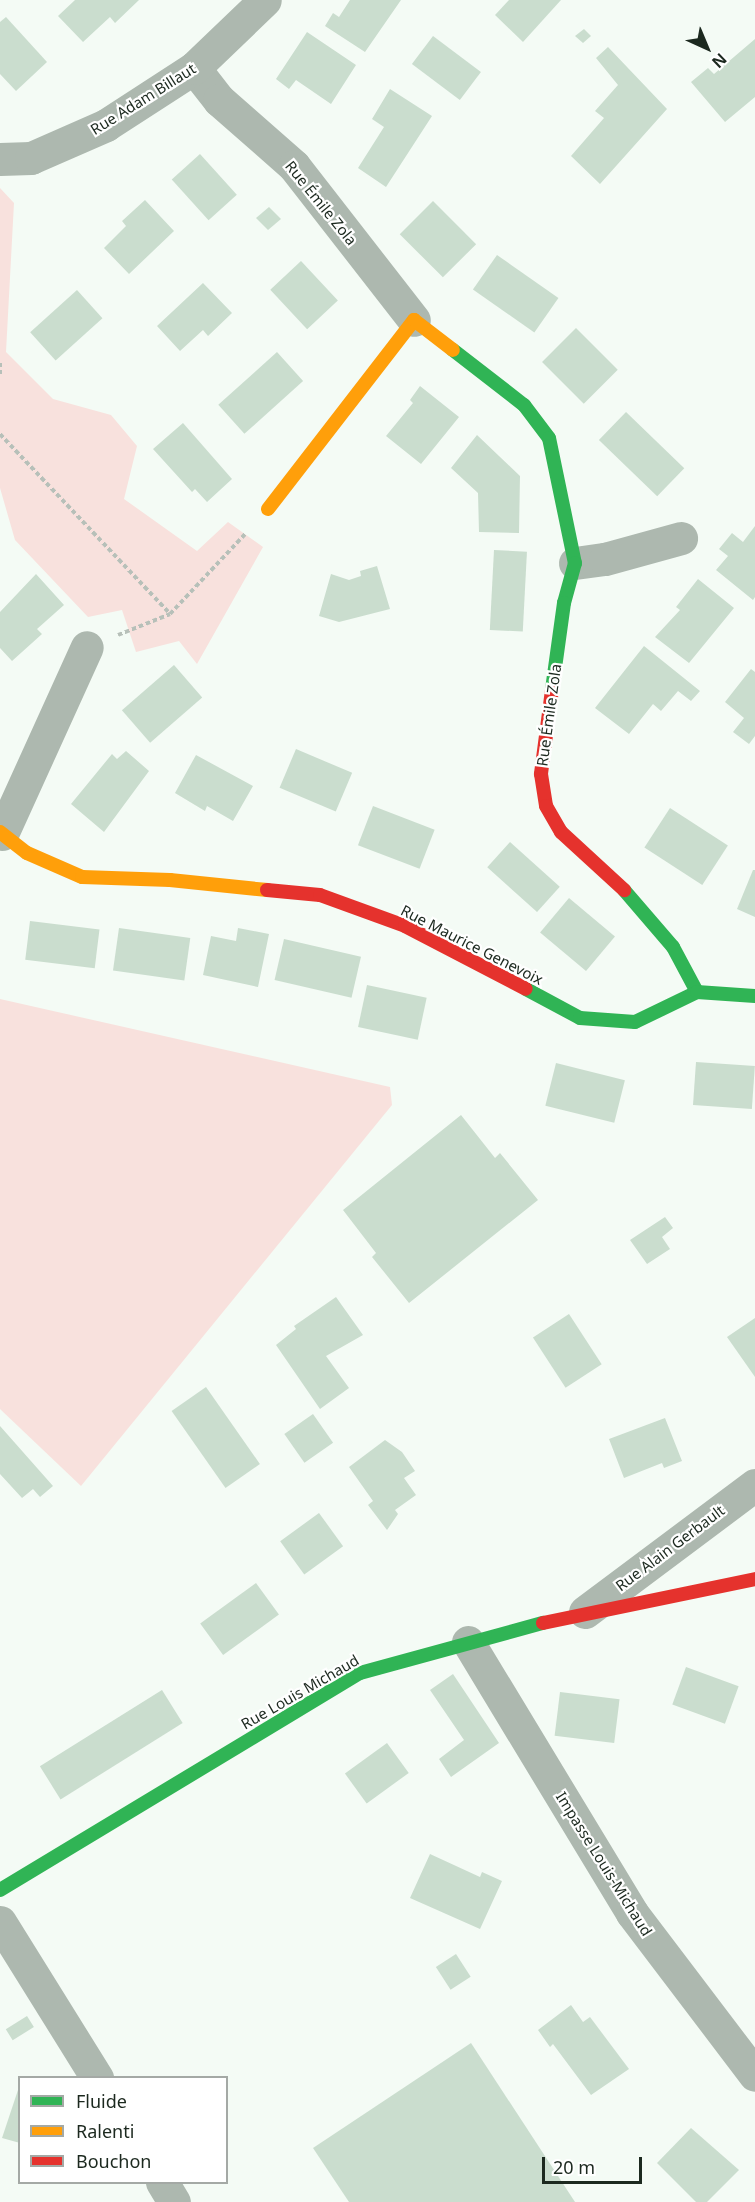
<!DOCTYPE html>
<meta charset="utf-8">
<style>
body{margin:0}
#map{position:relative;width:755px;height:2202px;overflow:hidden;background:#f4fbf5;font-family:"Noto Sans",sans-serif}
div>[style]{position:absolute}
.green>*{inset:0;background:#f8e1dd}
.building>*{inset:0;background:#caddce;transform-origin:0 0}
.path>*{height:4px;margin-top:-2px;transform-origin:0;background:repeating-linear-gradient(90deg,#b7c0b9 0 4.5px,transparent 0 7.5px)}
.street>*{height:33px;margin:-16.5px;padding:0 16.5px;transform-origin:16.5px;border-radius:16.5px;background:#adb8af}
.fast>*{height:14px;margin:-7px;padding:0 7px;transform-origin:7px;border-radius:7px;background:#30b455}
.slow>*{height:14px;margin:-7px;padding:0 7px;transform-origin:7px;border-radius:7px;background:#ff9f0a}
.jam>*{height:14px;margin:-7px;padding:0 7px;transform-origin:7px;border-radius:7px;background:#e5322d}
span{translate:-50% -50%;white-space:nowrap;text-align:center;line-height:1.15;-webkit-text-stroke:4.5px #fff;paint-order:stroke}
.street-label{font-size:15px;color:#1c291f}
.legend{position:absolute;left:18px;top:2076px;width:210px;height:108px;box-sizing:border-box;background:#fff;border:2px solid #a4a9a5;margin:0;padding:8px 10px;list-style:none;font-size:18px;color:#1c291f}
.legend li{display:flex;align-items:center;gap:12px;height:30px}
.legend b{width:30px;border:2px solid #a4a9a5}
.north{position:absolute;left:677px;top:18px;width:60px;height:60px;-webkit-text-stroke:4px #fff;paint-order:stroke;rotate:136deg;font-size:16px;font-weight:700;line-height:24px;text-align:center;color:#1c291f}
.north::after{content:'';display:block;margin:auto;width:21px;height:27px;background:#1c291f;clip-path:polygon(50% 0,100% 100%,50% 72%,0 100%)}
.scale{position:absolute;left:542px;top:2157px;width:100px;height:27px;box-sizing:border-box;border:3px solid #1c291f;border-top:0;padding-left:8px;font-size:18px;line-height:21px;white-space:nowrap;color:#1c291f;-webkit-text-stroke:4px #fff;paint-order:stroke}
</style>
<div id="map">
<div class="green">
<i style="clip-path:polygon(0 188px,14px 203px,6px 352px,53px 399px,111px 415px,137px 446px,124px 499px,197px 551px,228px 522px,263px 547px,197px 664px,179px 641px,136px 652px,122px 610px,88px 617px,15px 540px,0 488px)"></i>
<i style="clip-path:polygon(0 999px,390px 1087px,392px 1105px,81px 1486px,0 1409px)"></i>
</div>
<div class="building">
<i style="clip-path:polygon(75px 0,139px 0,115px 23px,110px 17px,83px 42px,58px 16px)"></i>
<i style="clip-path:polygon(350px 0,401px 0,365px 52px,325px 26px,333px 13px,339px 17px)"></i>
<i style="clip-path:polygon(509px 0,561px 0,523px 42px,495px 15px)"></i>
<i style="clip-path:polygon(6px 17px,47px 62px,16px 91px,0 74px,0 22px)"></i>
<i style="clip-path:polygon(584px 29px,591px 36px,583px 43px,575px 36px)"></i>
<i style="clip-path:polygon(307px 32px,356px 65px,331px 104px,296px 80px,289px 89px,276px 79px)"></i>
<i style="left:433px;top:36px;width:60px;height:35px;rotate:37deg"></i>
<i style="clip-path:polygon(755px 39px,755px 97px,725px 122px,691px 82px,708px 68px,714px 74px)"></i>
<i style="clip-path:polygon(608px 47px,667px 109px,600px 184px,571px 156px,604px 118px,595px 111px,618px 85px,596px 58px)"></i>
<i style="clip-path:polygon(390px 89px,432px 116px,386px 187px,358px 168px,384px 127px,372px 119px)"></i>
<i style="left:200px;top:154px;width:55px;height:38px;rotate:48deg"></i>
<i style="clip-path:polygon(145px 200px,174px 231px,129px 274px,104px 248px,126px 226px,122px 221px)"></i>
<i style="left:433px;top:201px;width:61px;height:47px;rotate:45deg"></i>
<i style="clip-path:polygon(269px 207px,281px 219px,268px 230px,256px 218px)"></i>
<i style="left:497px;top:255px;width:75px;height:42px;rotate:35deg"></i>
<i style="left:301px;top:261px;width:54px;height:42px;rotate:47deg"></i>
<i style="clip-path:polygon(203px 283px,232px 313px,208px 336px,203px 330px,180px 351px,157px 326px)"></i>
<i style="left:77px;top:290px;width:38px;height:63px;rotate:48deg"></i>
<i style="left:576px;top:328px;width:59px;height:48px;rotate:45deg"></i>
<i style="left:277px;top:352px;width:39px;height:79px;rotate:48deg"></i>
<i style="clip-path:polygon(420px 386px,459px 417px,421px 464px,386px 436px,413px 403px,410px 400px)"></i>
<i style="left:626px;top:412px;width:81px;height:39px;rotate:44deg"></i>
<i style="clip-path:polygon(183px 423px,232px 479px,207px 502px,195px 489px,192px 492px,153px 449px)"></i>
<i style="clip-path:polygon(477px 435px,520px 476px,519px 533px,479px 532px,478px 493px,451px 468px)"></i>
<i style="clip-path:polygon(755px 526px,755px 597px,753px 600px,716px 570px,728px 556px,719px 549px,732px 533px,743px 542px)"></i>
<i style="left:494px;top:550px;width:33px;height:80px;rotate:3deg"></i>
<i style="clip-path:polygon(377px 566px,390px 609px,339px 622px,319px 616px,331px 574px,349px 580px,361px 576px,360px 571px)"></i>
<i style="clip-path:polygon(36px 574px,64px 605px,37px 629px,42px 634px,12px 661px,0 648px,0 612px)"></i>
<i style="clip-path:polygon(698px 579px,734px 608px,689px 663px,655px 637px,680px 610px,676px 607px)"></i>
<i style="clip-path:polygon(644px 646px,700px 691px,691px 701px,678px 691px,661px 711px,653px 704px,629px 734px,595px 708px)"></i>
<i style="left:174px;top:665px;width:43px;height:69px;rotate:49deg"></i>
<i style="clip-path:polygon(751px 669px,755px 672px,755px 736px,749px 744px,733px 732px,744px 718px,725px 702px)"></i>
<i style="left:296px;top:749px;width:61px;height:42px;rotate:23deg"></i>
<i style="clip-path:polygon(126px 751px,149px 771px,104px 832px,71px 804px,112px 754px,117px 759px)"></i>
<i style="clip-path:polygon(196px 755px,253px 786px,233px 821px,207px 806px,205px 811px,175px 793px)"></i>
<i style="left:373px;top:806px;width:66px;height:42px;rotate:21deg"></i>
<i style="left:670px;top:808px;width:69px;height:47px;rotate:33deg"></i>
<i style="left:510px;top:842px;width:67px;height:34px;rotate:42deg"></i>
<i style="clip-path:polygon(753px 870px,755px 870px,755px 917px,737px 909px)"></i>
<i style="left:569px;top:898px;width:60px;height:45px;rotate:40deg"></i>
<i style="left:30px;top:921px;width:70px;height:39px;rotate:7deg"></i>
<i style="left:119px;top:928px;width:72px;height:43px;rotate:8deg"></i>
<i style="clip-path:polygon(238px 928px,269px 934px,258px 987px,203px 975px,211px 936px,236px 941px)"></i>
<i style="left:284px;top:939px;width:79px;height:42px;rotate:13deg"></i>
<i style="left:367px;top:985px;width:61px;height:43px;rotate:12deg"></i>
<i style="left:696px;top:1062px;width:59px;height:43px;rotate:4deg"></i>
<i style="left:556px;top:1063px;width:71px;height:44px;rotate:14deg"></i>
<i style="clip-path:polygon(461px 1115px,495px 1158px,500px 1153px,538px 1200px,409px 1303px,372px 1257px,376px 1253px,343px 1210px)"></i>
<i style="clip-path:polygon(665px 1217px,673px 1228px,662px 1237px,670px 1249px,647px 1264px,630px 1240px)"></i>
<i style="clip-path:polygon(336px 1297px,363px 1335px,326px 1356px,349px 1388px,320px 1409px,276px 1345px,296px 1329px,294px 1326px)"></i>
<i style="left:569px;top:1314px;width:60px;height:43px;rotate:57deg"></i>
<i style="clip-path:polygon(755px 1318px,755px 1377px,727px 1337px)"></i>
<i style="left:206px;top:1387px;width:94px;height:42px;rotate:55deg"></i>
<i style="left:313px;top:1414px;width:35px;height:35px;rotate:55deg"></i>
<i style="clip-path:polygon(665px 1418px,682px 1461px,664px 1468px,662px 1463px,624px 1478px,609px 1439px)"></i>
<i style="clip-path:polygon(0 1426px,53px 1486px,40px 1497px,33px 1489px,22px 1498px,0 1474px)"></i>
<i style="clip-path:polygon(385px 1440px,402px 1452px,415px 1471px,404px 1478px,416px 1495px,395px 1510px,398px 1514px,387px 1530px,368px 1505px,373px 1501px,349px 1467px)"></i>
<i style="left:319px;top:1513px;width:41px;height:48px;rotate:54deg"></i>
<i style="left:256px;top:1583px;width:39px;height:69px;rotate:54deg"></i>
<i style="left:686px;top:1667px;width:56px;height:40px;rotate:20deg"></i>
<i style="clip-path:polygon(453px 1674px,499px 1743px,451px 1777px,439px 1759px,464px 1740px,430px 1690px)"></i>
<i style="left:162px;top:1690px;width:39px;height:144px;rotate:58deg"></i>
<i style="left:560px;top:1692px;width:60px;height:44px;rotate:7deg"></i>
<i style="left:387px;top:1743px;width:37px;height:52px;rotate:54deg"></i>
<i style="clip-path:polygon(430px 1854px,480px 1877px,482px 1872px,502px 1881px,480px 1929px,410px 1898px)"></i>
<i style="left:456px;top:1954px;width:27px;height:24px;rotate:57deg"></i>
<i style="clip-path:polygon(571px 2005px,583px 2022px,590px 2017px,629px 2069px,591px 2095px,553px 2044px,550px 2047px,538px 2030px)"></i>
<i style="left:27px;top:2016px;width:13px;height:25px;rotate:58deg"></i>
<i style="clip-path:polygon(471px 2043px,575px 2202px,349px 2202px,313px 2148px)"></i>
<i style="clip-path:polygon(20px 2084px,20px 2143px,2px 2138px)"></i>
<i style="clip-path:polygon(691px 2128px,739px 2170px,707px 2202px,696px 2202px,657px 2163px)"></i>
</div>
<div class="path">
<i style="left:0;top:363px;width:11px;rotate:90deg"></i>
<i style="left:0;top:434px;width:248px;rotate:46.6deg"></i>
<i style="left:118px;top:635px;width:56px;rotate:-22deg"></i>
<i style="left:170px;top:614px;width:110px;rotate:-46.8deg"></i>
</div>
<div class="street">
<i style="left:194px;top:68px;width:41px;rotate:52deg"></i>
<i style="left:219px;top:100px;width:100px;rotate:41.3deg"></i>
<i style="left:294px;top:166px;width:195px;rotate:52.1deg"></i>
<i style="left:0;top:159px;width:31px;rotate:-2deg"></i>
<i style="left:31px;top:158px;width:82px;rotate:-23.7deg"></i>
<i style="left:106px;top:125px;width:105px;rotate:-32.9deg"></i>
<i style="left:194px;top:68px;width:98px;rotate:-43.8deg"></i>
<i style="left:575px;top:563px;width:30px;rotate:-8deg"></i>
<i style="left:605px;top:559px;width:79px;rotate:-15.4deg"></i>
<i style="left:2px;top:834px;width:205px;rotate:-65.6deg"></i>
<i style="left:585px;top:1612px;width:212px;rotate:-36.8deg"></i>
<i style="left:468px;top:1642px;width:317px;rotate:58.8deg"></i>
<i style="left:632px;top:1913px;width:203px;rotate:52.8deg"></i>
<i style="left:0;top:1922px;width:184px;rotate:58.1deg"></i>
<i style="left:162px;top:2182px;width:23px;rotate:59deg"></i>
</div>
<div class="fast">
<i style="left:453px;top:350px;width:90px;rotate:37.8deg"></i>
<i style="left:524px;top:405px;width:41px;rotate:52.9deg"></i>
<i style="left:549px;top:438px;width:128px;rotate:78.3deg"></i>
<i style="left:575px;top:563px;width:41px;rotate:105.4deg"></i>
<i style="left:564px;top:603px;width:88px;rotate:97.9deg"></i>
<i style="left:624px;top:890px;width:75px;rotate:49.3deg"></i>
<i style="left:673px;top:947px;width:51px;rotate:61.9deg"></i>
<i style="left:526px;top:989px;width:61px;rotate:28.2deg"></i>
<i style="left:580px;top:1018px;width:55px;rotate:4.2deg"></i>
<i style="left:635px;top:1022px;width:69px;rotate:-25.8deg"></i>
<i style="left:697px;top:992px;width:58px;rotate:3.9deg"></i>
<i style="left:0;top:1890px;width:420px;rotate:-31.1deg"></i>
<i style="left:360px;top:1673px;width:190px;rotate:-15.3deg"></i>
</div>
<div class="slow">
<i style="left:268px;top:509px;width:239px;rotate:-52.3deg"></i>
<i style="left:414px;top:320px;width:49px;rotate:37.6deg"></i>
<i style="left:0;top:832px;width:34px;rotate:38deg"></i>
<i style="left:27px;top:853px;width:60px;rotate:23.6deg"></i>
<i style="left:82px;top:877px;width:88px;rotate:2deg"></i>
<i style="left:170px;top:880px;width:98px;rotate:5.9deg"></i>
</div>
<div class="jam">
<i style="left:552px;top:690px;width:85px;rotate:97.5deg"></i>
<i style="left:541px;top:774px;width:32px;rotate:81deg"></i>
<i style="left:546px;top:806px;width:30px;rotate:60deg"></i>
<i style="left:561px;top:832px;width:86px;rotate:42.6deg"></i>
<i style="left:267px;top:890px;width:53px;rotate:5.4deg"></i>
<i style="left:320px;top:895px;width:90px;rotate:20deg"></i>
<i style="left:405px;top:926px;width:136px;rotate:27.5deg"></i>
<i style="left:543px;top:1623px;width:217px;rotate:-11.7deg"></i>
</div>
<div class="street-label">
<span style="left:143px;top:99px;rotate:-32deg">Rue Adam Billaut</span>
<span style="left:321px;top:203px;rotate:51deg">Rue Émile Zola</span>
<span style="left:549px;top:715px;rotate:-82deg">Rue Émile Zola</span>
<span style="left:472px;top:945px;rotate:27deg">Rue Maurice Genevoix</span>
<span style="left:670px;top:1548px;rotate:-37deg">Rue Alain Gerbault</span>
<span style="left:300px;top:1692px;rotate:-30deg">Rue Louis Michaud</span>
<span style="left:604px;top:1864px;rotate:58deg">Impasse Louis-Michaud</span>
</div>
<ul class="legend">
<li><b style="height:8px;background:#30b455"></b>Fluide</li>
<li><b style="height:8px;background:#ff9f0a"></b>Ralenti</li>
<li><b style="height:8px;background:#e5322d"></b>Bouchon</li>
</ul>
<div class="north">N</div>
<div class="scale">20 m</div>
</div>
